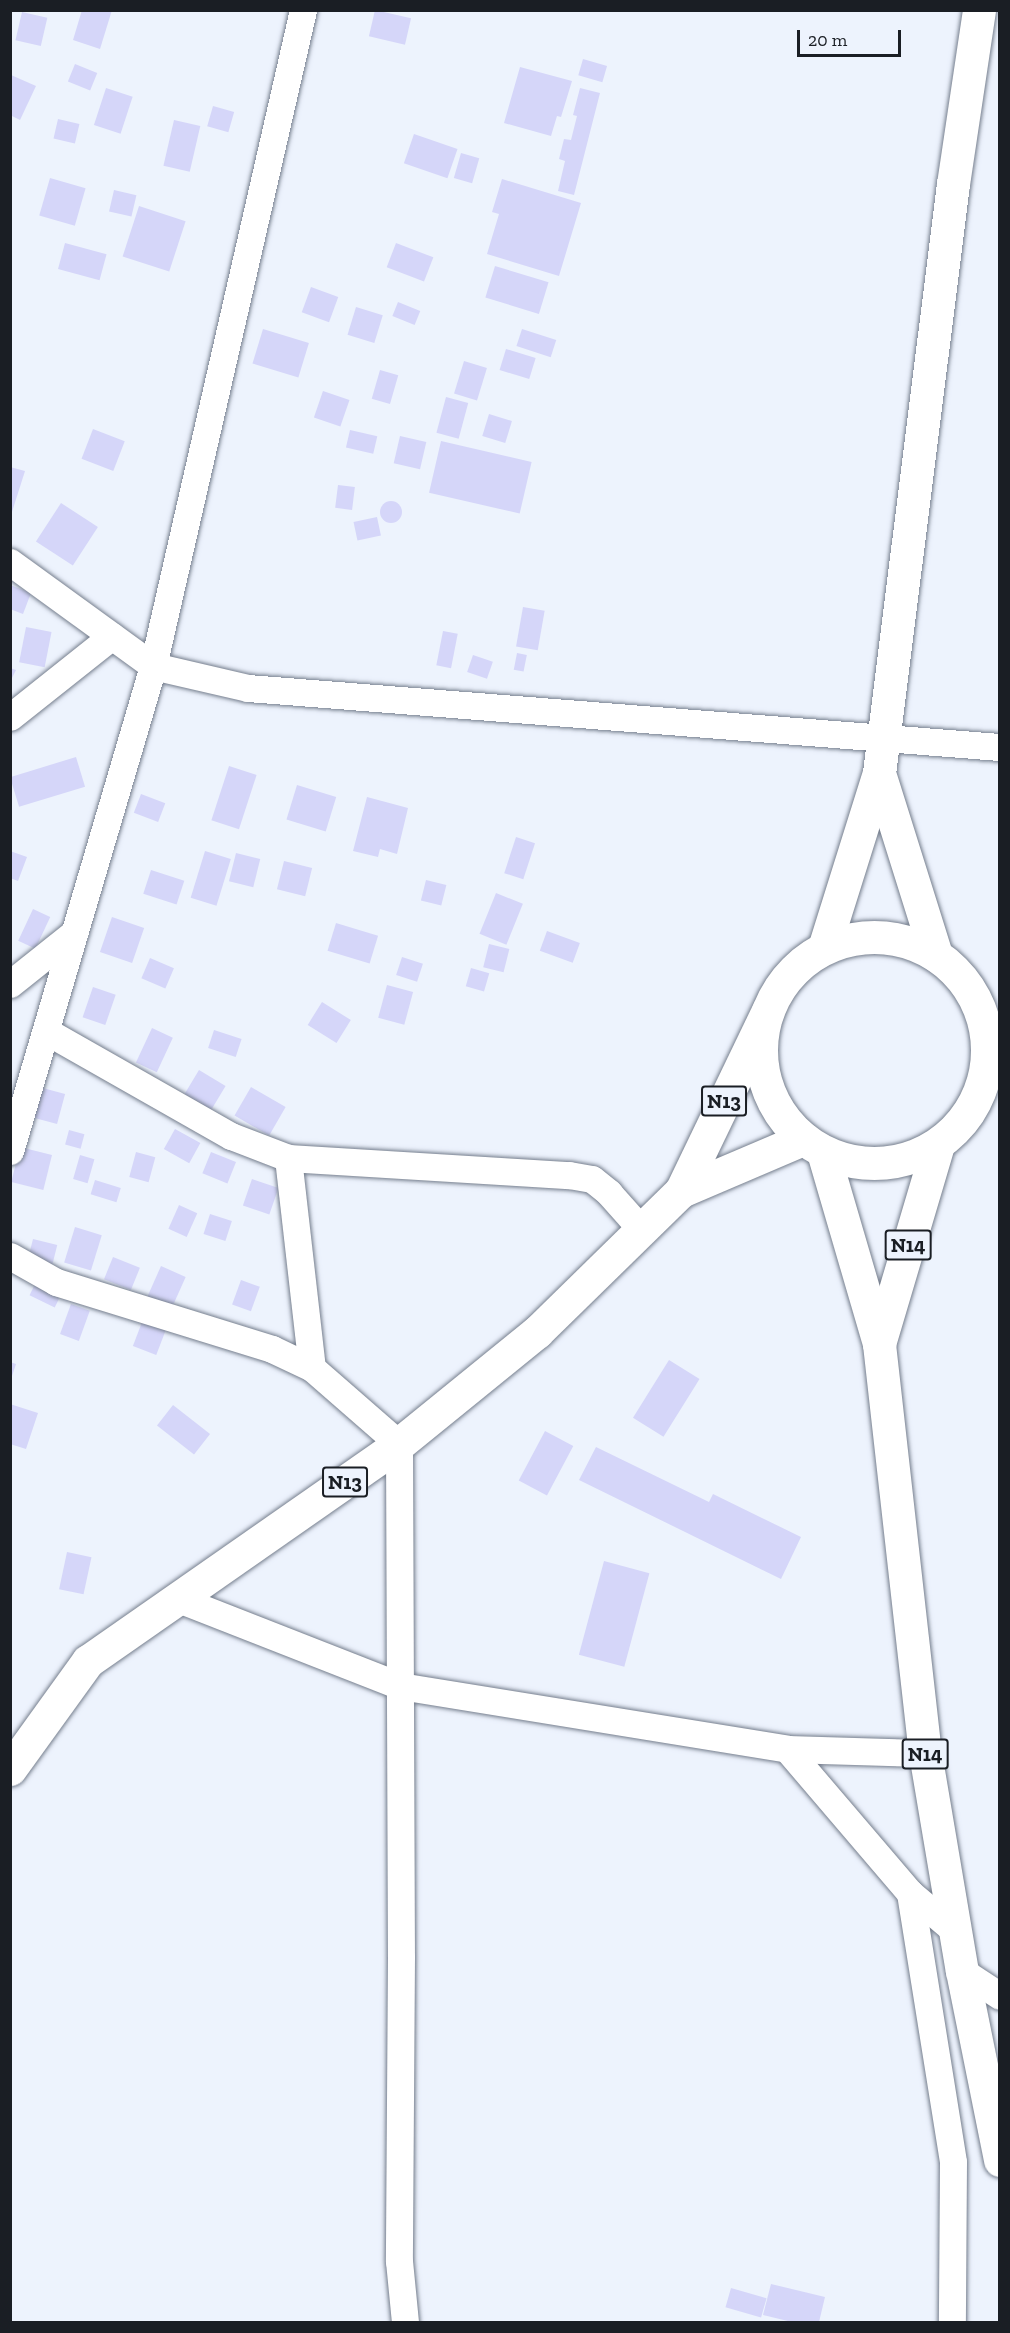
<!DOCTYPE html>
<style>
body{margin:0}
#map{position:relative;width:1010px;height:2333px;overflow:hidden;background:#edf3fd;font-family:"Zilla Slab",serif}
div>[style]{position:absolute}
.building>*{inset:0;background:#d5d6f9;transform-origin:0 0}
.round{border-radius:50%}
.roads{filter:drop-shadow(0 0 2px #757e8d) drop-shadow(0 0 2px #757e8d)}
.street>*{height:27px;margin:-13.5px;padding:0 13.5px;transform-origin:13.5px;border-radius:13.5px;background:#fff}
.secondary>*{height:33px;margin:-16.5px;padding:0 16.5px;transform-origin:16.5px;border-radius:16.5px;background:#fff}
.primary>*{height:33px;margin:-16.5px;padding:0 16.5px;transform-origin:16.5px;border-radius:16.5px;background:#fff}
.primary>.ring{margin:-16.5px;padding:0;box-sizing:content-box;background:none;border:33px solid #fff;border-radius:50%}
span{translate:-50% -50%;white-space:nowrap;text-align:center;line-height:1.15;-webkit-text-stroke:4.5px #edf3fd;paint-order:stroke}
.shield-label span{padding:2px 4px;background:#edf3fd;border:2px solid;border-radius:4px;-webkit-text-stroke-width:0}
.shield-label{font-size:20px;color:#1a1e24;font-weight:700}
.frame{position:absolute;inset:0;border:12px solid #1a1e24;pointer-events:none}
.scale{position:absolute;left:797px;top:30px;width:104px;height:27px;box-sizing:border-box;border:3px solid #1a1e24;border-top:0;padding-left:8px;font-size:18px;line-height:21px;white-space:nowrap;color:#1a1e24;-webkit-text-stroke:4px #edf3fd;paint-order:stroke}
</style>
<div id="map">
<div class="building">
<i style="clip-path:polygon(82px 10px,112px 10px,100px 49px,73px 40px)"></i>
<i style="left:375px;top:10px;width:37px;height:27px;rotate:13deg"></i>
<i style="left:22px;top:12px;width:26px;height:29px;rotate:13deg"></i>
<i style="left:583px;top:59px;width:25px;height:17px;rotate:16deg"></i>
<i style="left:75px;top:64px;width:24px;height:19px;rotate:22deg"></i>
<i style="clip-path:polygon(520px 67px,572px 81px,561px 117px,557px 116px,551px 136px,504px 123px)"></i>
<i style="clip-path:polygon(11px 75px,36px 86px,20px 120px,10px 115px)"></i>
<i style="left:106px;top:88px;width:28px;height:39px;rotate:18deg"></i>
<i style="clip-path:polygon(580px 88px,600px 93px,574px 195px,558px 191px,565px 161px,559px 159px,564px 139px,571px 140px,577px 116px,573px 115px)"></i>
<i style="left:213px;top:106px;width:22px;height:21px;rotate:16deg"></i>
<i style="left:58px;top:119px;width:22px;height:20px;rotate:13deg"></i>
<i style="left:174px;top:120px;width:27px;height:47px;rotate:13deg"></i>
<i style="left:414px;top:134px;width:46px;height:31px;rotate:19deg"></i>
<i style="left:461px;top:153px;width:19px;height:26px;rotate:16deg"></i>
<i style="left:50px;top:178px;width:37px;height:39px;rotate:16deg"></i>
<i style="clip-path:polygon(502px 179px,581px 203px,559px 276px,487px 254px,499px 214px,492px 212px)"></i>
<i style="left:114px;top:190px;width:23px;height:22px;rotate:13deg"></i>
<i style="left:139px;top:206px;width:49px;height:53px;rotate:18deg"></i>
<i style="left:65px;top:243px;width:43px;height:27px;rotate:15deg"></i>
<i style="left:396px;top:243px;width:40px;height:26px;rotate:21deg"></i>
<i style="left:495px;top:266px;width:56px;height:33px;rotate:17deg"></i>
<i style="left:311px;top:287px;width:29px;height:27px;rotate:20deg"></i>
<i style="left:398px;top:302px;width:24px;height:15px;rotate:22deg"></i>
<i style="left:356px;top:307px;width:28px;height:29px;rotate:17deg"></i>
<i style="left:263px;top:329px;width:48px;height:36px;rotate:17deg"></i>
<i style="left:522px;top:329px;width:36px;height:18px;rotate:18deg"></i>
<i style="left:506px;top:349px;width:31px;height:22px;rotate:17deg"></i>
<i style="left:464px;top:361px;width:24px;height:34px;rotate:17deg"></i>
<i style="left:380px;top:370px;width:19px;height:30px;rotate:16deg"></i>
<i style="left:323px;top:391px;width:28px;height:28px;rotate:19deg"></i>
<i style="left:446px;top:397px;width:23px;height:37px;rotate:15deg"></i>
<i style="left:489px;top:414px;width:24px;height:23px;rotate:17deg"></i>
<i style="left:93px;top:429px;width:34px;height:32px;rotate:21deg"></i>
<i style="left:350px;top:430px;width:28px;height:18px;rotate:13deg"></i>
<i style="left:400px;top:436px;width:27px;height:28px;rotate:13deg"></i>
<i style="left:441px;top:441px;width:93px;height:53px;rotate:13deg"></i>
<i style="clip-path:polygon(10px 467px,25px 471px,11px 515px,10px 515px)"></i>
<i style="left:338px;top:485px;width:17px;height:23px;rotate:7deg"></i>
<i class="round" style="left:380px;top:501px;width:22px;height:22px"></i>
<i style="left:61px;top:503px;width:44px;height:46px;rotate:33deg"></i>
<i style="left:377px;top:517px;width:19px;height:24px;rotate:78deg"></i>
<i style="clip-path:polygon(10px 585px,31px 593px,23px 614px,10px 609px)"></i>
<i style="left:523px;top:607px;width:22px;height:40px;rotate:10deg"></i>
<i style="left:26px;top:627px;width:26px;height:36px;rotate:11deg"></i>
<i style="left:443px;top:631px;width:15px;height:35px;rotate:11deg"></i>
<i style="left:517px;top:653px;width:10px;height:17px;rotate:11deg"></i>
<i style="left:473px;top:655px;width:21px;height:18px;rotate:19deg"></i>
<i style="clip-path:polygon(10px 668px,16px 670px,10px 682px)"></i>
<i style="left:76px;top:757px;width:31px;height:69px;rotate:73deg"></i>
<i style="left:229px;top:766px;width:29px;height:57px;rotate:18deg"></i>
<i style="left:297px;top:785px;width:41px;height:36px;rotate:17deg"></i>
<i style="left:141px;top:794px;width:26px;height:20px;rotate:21deg"></i>
<i style="clip-path:polygon(367px 797px,408px 808px,397px 854px,380px 849px,378px 857px,353px 851px)"></i>
<i style="left:516px;top:837px;width:20px;height:38px;rotate:18deg"></i>
<i style="clip-path:polygon(10px 851px,27px 857px,18px 881px,10px 878px)"></i>
<i style="left:205px;top:851px;width:27px;height:49px;rotate:17deg"></i>
<i style="left:236px;top:853px;width:25px;height:29px;rotate:14deg"></i>
<i style="left:284px;top:861px;width:29px;height:29px;rotate:14deg"></i>
<i style="left:151px;top:870px;width:35px;height:25px;rotate:18deg"></i>
<i style="left:426px;top:880px;width:21px;height:21px;rotate:14deg"></i>
<i style="left:496px;top:893px;width:29px;height:44px;rotate:22deg"></i>
<i style="left:33px;top:909px;width:19px;height:35px;rotate:25deg"></i>
<i style="left:112px;top:917px;width:34px;height:37px;rotate:19deg"></i>
<i style="left:336px;top:923px;width:44px;height:29px;rotate:17deg"></i>
<i style="left:547px;top:931px;width:35px;height:21px;rotate:20deg"></i>
<i style="left:489px;top:944px;width:21px;height:24px;rotate:14deg"></i>
<i style="left:402px;top:957px;width:22px;height:19px;rotate:18deg"></i>
<i style="left:150px;top:958px;width:26px;height:22px;rotate:23deg"></i>
<i style="left:471px;top:968px;width:19px;height:19px;rotate:16deg"></i>
<i style="left:387px;top:985px;width:27px;height:34px;rotate:15deg"></i>
<i style="left:93px;top:987px;width:24px;height:32px;rotate:19deg"></i>
<i style="left:322px;top:1002px;width:34px;height:27px;rotate:32deg"></i>
<i style="left:152px;top:1028px;width:23px;height:38px;rotate:25deg"></i>
<i style="left:214px;top:1030px;width:29px;height:19px;rotate:18deg"></i>
<i style="left:199px;top:1070px;width:31px;height:28px;rotate:31deg"></i>
<i style="left:39px;top:1087px;width:27px;height:31px;rotate:15deg"></i>
<i style="left:251px;top:1087px;width:40px;height:33px;rotate:30deg"></i>
<i style="left:175px;top:1129px;width:29px;height:23px;rotate:29deg"></i>
<i style="left:69px;top:1130px;width:16px;height:15px;rotate:15deg"></i>
<i style="left:20px;top:1147px;width:33px;height:36px;rotate:14deg"></i>
<i style="left:136px;top:1152px;width:20px;height:26px;rotate:15deg"></i>
<i style="left:211px;top:1152px;width:27px;height:23px;rotate:22deg"></i>
<i style="left:80px;top:1155px;width:15px;height:25px;rotate:16deg"></i>
<i style="left:252px;top:1179px;width:28px;height:28px;rotate:19deg"></i>
<i style="left:95px;top:1180px;width:27px;height:15px;rotate:17deg"></i>
<i style="left:179px;top:1205px;width:20px;height:26px;rotate:24deg"></i>
<i style="left:210px;top:1214px;width:23px;height:21px;rotate:18deg"></i>
<i style="left:75px;top:1227px;width:28px;height:37px;rotate:17deg"></i>
<i style="left:33px;top:1239px;width:25px;height:24px;rotate:14deg"></i>
<i style="left:113px;top:1257px;width:29px;height:24px;rotate:22deg"></i>
<i style="left:161px;top:1266px;width:27px;height:36px;rotate:24deg"></i>
<i style="left:37px;top:1280px;width:28px;height:17px;rotate:26deg"></i>
<i style="left:241px;top:1280px;width:20px;height:26px;rotate:20deg"></i>
<i style="left:71px;top:1304px;width:20px;height:32px;rotate:20deg"></i>
<i style="left:144px;top:1317px;width:25px;height:31px;rotate:21deg"></i>
<i style="left:669px;top:1360px;width:36px;height:68px;rotate:32deg"></i>
<i style="clip-path:polygon(10px 1362px,16px 1364px,11px 1379px,10px 1379px)"></i>
<i style="clip-path:polygon(10px 1404px,38px 1413px,26px 1449px,10px 1444px)"></i>
<i style="left:173px;top:1405px;width:47px;height:26px;rotate:38deg"></i>
<i style="left:545px;top:1431px;width:32px;height:56px;rotate:28deg"></i>
<i style="clip-path:polygon(596px 1447px,709px 1502px,713px 1494px,801px 1537px,781px 1579px,579px 1480px)"></i>
<i style="left:67px;top:1552px;width:25px;height:38px;rotate:12deg"></i>
<i style="left:604px;top:1561px;width:47px;height:97px;rotate:15deg"></i>
<i style="clip-path:polygon(771px 2284px,825px 2297px,819px 2322px,792px 2322px,763px 2315px)"></i>
<i style="left:731px;top:2288px;width:37px;height:20px;rotate:16deg"></i>
</div>
<div class="roads">
<div class="street">
<i style="left:10px;top:562px;width:177px;rotate:36deg"></i>
<i style="left:153px;top:666px;width:98px;rotate:13deg"></i>
<i style="left:248px;top:688px;width:754px;rotate:4.49deg"></i>
<i style="left:10px;top:717px;width:130px;rotate:-38.5deg"></i>
<i style="left:10px;top:984px;width:82px;rotate:-38.6deg"></i>
<i style="left:46px;top:1031px;width:213px;rotate:29.6deg"></i>
<i style="left:231px;top:1136px;width:61px;rotate:21.1deg"></i>
<i style="left:288px;top:1158px;width:282px;rotate:3.5deg"></i>
<i style="left:569px;top:1175px;width:23px;rotate:10deg"></i>
<i style="left:592px;top:1179px;width:22px;rotate:39deg"></i>
<i style="left:609px;top:1193px;width:50px;rotate:48.3deg"></i>
<i style="left:10px;top:1151px;width:506px;rotate:-73.57deg"></i>
<i style="left:153px;top:666px;width:673px;rotate:-77.12deg"></i>
<i style="left:288px;top:1158px;width:211px;rotate:83.5deg"></i>
<i style="left:312px;top:1368px;width:116px;rotate:41.1deg"></i>
<i style="left:399px;top:1444px;width:513px;rotate:89.78deg"></i>
<i style="left:401px;top:1957px;width:304px;rotate:90.4deg"></i>
<i style="left:399px;top:2261px;width:61px;rotate:84.4deg"></i>
<i style="left:10px;top:1256px;width:53px;rotate:29.5deg"></i>
<i style="left:56px;top:1282px;width:226px;rotate:17.2deg"></i>
<i style="left:272px;top:1349px;width:44px;rotate:25.4deg"></i>
<i style="left:176px;top:1598px;width:241px;rotate:21.4deg"></i>
<i style="left:400px;top:1686px;width:392px;rotate:9.2deg"></i>
<i style="left:787px;top:1749px;width:138px;rotate:1.7deg"></i>
<i style="left:787px;top:1749px;width:189px;rotate:49.5deg"></i>
<i style="left:910px;top:1893px;width:59px;rotate:40.2deg"></i>
<i style="left:910px;top:1893px;width:272px;rotate:80.9deg"></i>
<i style="left:953px;top:2162px;width:160px;rotate:90.4deg"></i>
<i style="left:962px;top:1971px;width:45px;rotate:33.3deg"></i>
</div>
<div class="secondary">
<i style="left:879px;top:773px;width:191px;rotate:72.6deg"></i>
<i style="left:824px;top:948px;width:183px;rotate:-72.6deg"></i>
<i style="left:879px;top:773px;width:594px;rotate:-82.84deg"></i>
<i style="left:953px;top:184px;width:176px;rotate:-81.5deg"></i>
</div>
<div class="primary">
<i class="ring" style="left:761px;top:937px;width:193px;height:193px"></i>
<i style="left:823px;top:1152px;width:200px;rotate:73.7deg"></i>
<i style="left:879px;top:1344px;width:412px;rotate:83.6deg"></i>
<i style="left:925px;top:1753px;width:221px;rotate:80.4deg"></i>
<i style="left:962px;top:1971px;width:193px;rotate:78.6deg"></i>
<i style="left:681px;top:1191px;width:133px;rotate:-23.1deg"></i>
<i style="left:879px;top:1344px;width:208px;rotate:-73.5deg"></i>
<i style="left:10px;top:1769px;width:133px;rotate:-54.2deg"></i>
<i style="left:88px;top:1661px;width:379px;rotate:-34.9deg"></i>
<i style="left:399px;top:1444px;width:178px;rotate:-39.1deg"></i>
<i style="left:537px;top:1332px;width:202px;rotate:-44.4deg"></i>
<i style="left:681px;top:1191px;width:199px;rotate:-64.3deg"></i>
</div>
</div>
<div class="shield-label">
<span style="left:724px;top:1101px">N13</span>
<span style="left:908px;top:1245px">N14</span>
<span style="left:345px;top:1482px">N13</span>
<span style="left:925px;top:1754px">N14</span>
</div>
<div class="frame"></div>
<div class="scale">20 m</div>
</div>
